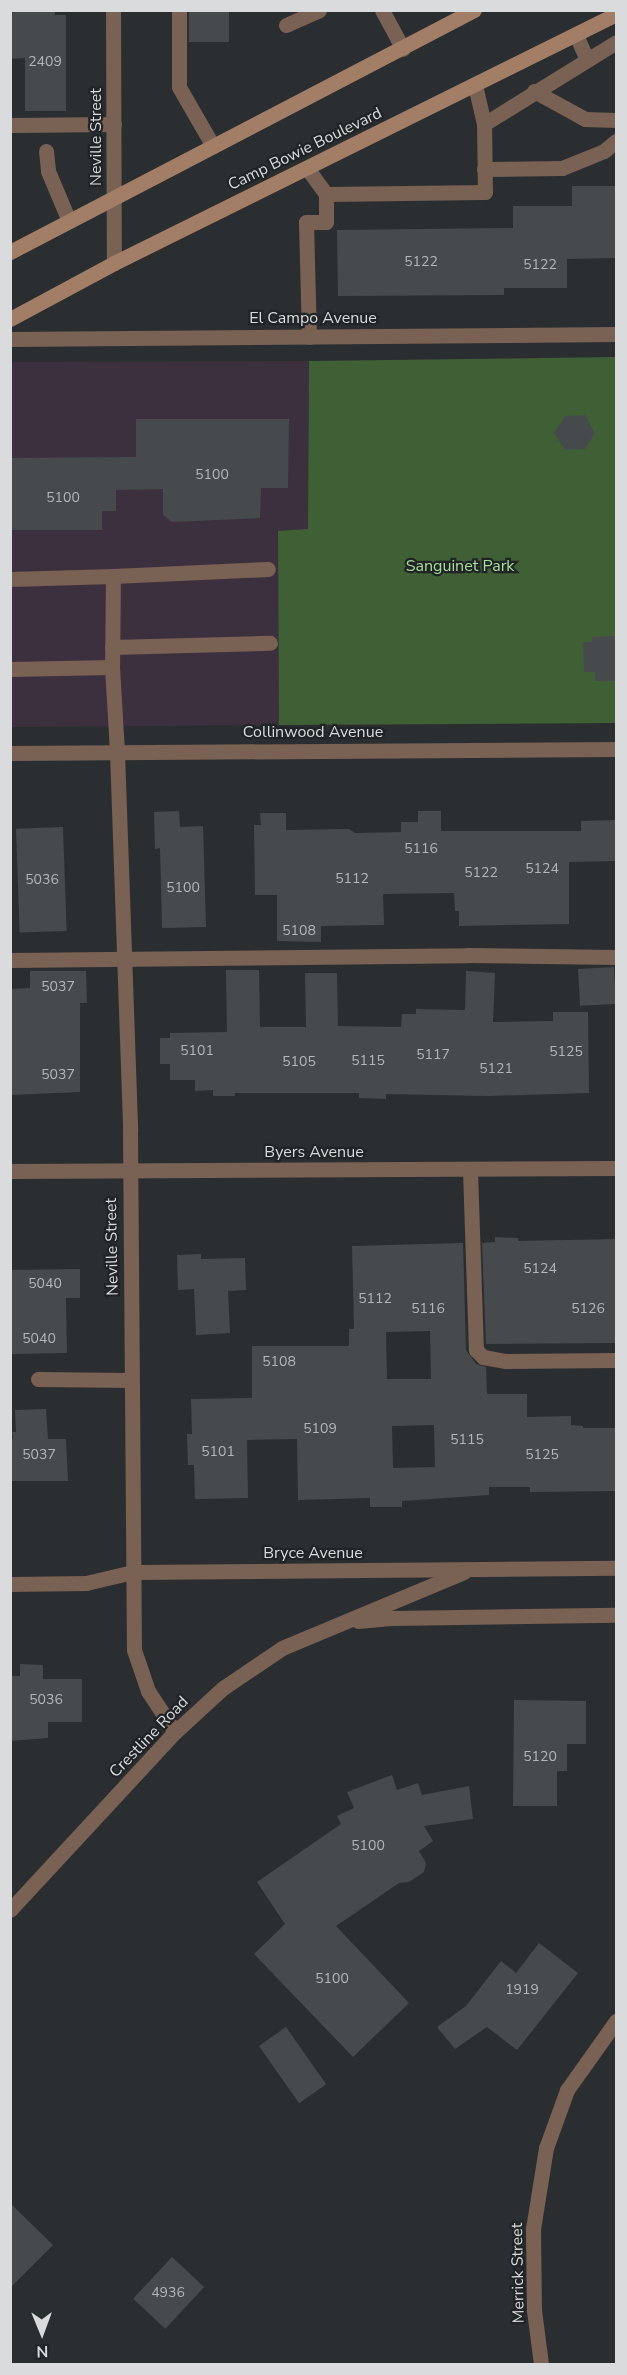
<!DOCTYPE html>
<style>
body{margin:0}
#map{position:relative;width:627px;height:2375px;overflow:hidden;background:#2b2e30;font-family:"Nunito Sans",sans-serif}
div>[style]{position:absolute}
.commercial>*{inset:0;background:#3d303e}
.green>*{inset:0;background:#3f5f35}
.building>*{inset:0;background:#474a4d;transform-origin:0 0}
.service>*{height:15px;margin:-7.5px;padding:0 7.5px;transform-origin:7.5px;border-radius:7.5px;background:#796153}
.minor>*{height:15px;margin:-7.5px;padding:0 7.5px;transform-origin:7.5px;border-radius:7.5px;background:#796153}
.tertiary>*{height:15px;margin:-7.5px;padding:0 7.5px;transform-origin:7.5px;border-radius:7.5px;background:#796153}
.secondary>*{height:15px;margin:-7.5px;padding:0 7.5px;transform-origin:7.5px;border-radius:7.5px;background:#a27e66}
span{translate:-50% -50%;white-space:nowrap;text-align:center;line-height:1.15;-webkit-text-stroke:4.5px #212426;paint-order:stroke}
.number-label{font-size:14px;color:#b4b7b8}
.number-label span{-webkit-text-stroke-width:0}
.street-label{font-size:16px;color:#d9dbdc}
.park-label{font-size:16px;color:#a7df96}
.frame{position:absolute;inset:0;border:12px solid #d9dbdc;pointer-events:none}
.north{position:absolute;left:12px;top:2303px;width:60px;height:60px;-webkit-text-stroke:4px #212426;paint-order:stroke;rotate:179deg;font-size:16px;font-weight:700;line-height:24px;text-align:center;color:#d9dbdc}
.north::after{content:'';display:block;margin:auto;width:21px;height:27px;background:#d9dbdc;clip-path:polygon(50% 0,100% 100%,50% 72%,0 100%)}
</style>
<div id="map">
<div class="commercial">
<i style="clip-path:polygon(309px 361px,308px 530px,278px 531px,279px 725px,11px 727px,10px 362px)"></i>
</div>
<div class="green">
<i style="clip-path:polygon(616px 357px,616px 723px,279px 725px,278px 531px,308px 529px,309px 361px)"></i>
</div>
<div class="building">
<i style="clip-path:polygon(25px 10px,55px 10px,55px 15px,66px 15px,66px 111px,25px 111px,25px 58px,10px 59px,10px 13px)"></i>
<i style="left:189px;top:10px;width:40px;height:32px"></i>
<i style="clip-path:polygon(572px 186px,616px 186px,616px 258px,567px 259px,567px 288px,504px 288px,504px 295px,338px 296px,337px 230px,513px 228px,513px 206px,572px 206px)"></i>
<i style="clip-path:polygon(585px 415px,595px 433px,585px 449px,565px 450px,554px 433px,565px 416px)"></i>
<i style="clip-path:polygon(136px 419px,289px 419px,288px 488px,261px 488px,260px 518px,172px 522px,163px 515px,163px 489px,116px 490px,116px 511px,102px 511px,102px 530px,10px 530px,10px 458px,136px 457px)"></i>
<i style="clip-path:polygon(616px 636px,616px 681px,595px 681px,595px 672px,584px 672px,583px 642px,592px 642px,592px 637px)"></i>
<i style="clip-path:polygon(179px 811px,180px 827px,203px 826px,206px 927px,162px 928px,160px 848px,155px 849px,154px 812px)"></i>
<i style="clip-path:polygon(418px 811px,441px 811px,441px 831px,581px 831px,581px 821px,616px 820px,616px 861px,569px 862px,569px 924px,459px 926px,459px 911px,455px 911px,454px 893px,383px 894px,384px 925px,321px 926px,321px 942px,277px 941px,277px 895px,255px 895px,254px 825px,261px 825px,260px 813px,286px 813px,286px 830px,349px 829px,355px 833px,401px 832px,401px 822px,418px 822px)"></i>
<i style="left:63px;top:827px;width:104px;height:47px;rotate:88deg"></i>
<i style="left:614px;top:967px;width:37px;height:36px;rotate:87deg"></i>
<i style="clip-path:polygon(226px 970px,259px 970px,260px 1027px,306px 1027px,305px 973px,337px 973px,338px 1026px,401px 1027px,402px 1014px,416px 1014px,416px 1009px,465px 1010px,466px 971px,495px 973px,493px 1022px,553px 1021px,553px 1012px,588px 1012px,589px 1093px,488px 1096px,386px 1094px,386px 1099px,359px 1098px,359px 1093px,235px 1093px,235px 1096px,213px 1096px,213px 1090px,195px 1091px,195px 1080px,170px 1080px,170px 1064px,160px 1064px,160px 1038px,170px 1038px,170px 1033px,227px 1032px)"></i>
<i style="clip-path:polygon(30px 971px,86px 971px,87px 1003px,80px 1003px,80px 1092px,10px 1095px,10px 989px,30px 988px)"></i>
<i style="clip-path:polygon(495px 1237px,518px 1238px,518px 1241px,616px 1239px,616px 1343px,486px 1344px,482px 1243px,495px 1242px)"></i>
<i style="clip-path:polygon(evenodd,463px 1243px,466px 1350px,476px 1364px,486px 1367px,487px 1394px,527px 1394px,527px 1417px,571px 1416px,571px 1425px,583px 1426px,583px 1428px,616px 1428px,616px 1491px,530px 1492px,530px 1487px,489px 1487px,489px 1495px,402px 1501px,402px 1507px,370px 1507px,370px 1498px,298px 1500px,297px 1439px,247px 1440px,248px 1498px,195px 1499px,194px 1465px,188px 1465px,187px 1434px,192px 1434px,191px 1399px,252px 1398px,252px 1346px,349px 1346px,349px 1329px,354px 1329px,352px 1246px,463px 1243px,430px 1331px,431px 1379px,387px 1379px,386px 1332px,430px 1331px,463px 1243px,434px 1425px,435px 1467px,393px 1468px,392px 1426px,434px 1425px)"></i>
<i style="clip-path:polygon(201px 1254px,201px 1259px,245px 1258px,246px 1290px,228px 1291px,230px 1333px,196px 1335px,194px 1289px,178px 1290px,177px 1255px)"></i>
<i style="clip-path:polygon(80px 1269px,80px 1298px,66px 1298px,67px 1353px,10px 1354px,10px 1270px)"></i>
<i style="clip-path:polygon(46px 1409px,48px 1439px,66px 1439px,68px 1481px,10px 1481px,10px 1439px,13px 1439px,12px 1432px,16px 1432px,15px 1410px)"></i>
<i style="clip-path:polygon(20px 1664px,43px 1665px,43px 1679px,82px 1679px,82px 1722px,48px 1722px,48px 1738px,10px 1741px,10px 1676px,20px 1676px)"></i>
<i style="clip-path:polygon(514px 1700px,586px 1701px,586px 1744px,567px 1744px,567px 1771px,557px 1771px,557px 1806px,513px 1806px)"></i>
<i style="clip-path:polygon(392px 1775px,397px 1790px,418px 1783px,422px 1795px,469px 1786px,473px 1819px,424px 1826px,433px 1841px,419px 1851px,426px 1863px,424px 1872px,409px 1882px,399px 1883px,336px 1926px,409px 2003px,353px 2057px,254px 1954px,285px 1924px,257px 1882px,341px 1824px,337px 1816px,354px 1808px,347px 1792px)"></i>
<i style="clip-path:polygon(539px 1943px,578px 1973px,517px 2050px,487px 2027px,455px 2049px,437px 2027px,466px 2006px,501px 1961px,516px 1973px)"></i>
<i style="left:286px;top:2027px;width:70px;height:33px;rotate:55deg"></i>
<i style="clip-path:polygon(10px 2203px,53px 2245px,10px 2288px)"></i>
<i style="left:172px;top:2257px;width:44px;height:57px;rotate:43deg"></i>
</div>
<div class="service">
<i style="left:179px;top:10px;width:77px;rotate:90deg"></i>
<i style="left:179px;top:87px;width:68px;rotate:60deg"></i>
<i style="left:382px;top:10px;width:44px;rotate:61.7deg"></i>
<i style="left:286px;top:25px;width:36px;rotate:-24deg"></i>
<i style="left:576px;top:35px;width:27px;rotate:66deg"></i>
<i style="left:534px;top:91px;width:58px;rotate:28.8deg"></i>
<i style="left:585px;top:119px;width:31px;rotate:2deg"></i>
<i style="left:484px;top:124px;width:155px;rotate:-31.8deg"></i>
<i style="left:10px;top:125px;width:104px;rotate:-0.6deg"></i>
<i style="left:46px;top:151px;width:20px;rotate:84deg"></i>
<i style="left:48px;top:171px;width:54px;rotate:67.2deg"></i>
<i style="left:307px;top:168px;width:32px;rotate:54deg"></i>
<i style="left:326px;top:194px;width:159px;rotate:-0.7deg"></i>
<i style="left:485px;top:192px;width:68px;rotate:-90.8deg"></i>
<i style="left:484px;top:124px;width:40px;rotate:-103deg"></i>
<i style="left:484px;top:169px;width:78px;rotate:-0.7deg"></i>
<i style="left:562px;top:168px;width:45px;rotate:-22deg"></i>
<i style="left:604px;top:151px;width:16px;rotate:-40deg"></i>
<i style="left:309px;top:337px;width:115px;rotate:-91.5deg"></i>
<i style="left:306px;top:222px;width:20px"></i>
<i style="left:326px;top:222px;width:28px;rotate:-90deg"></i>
<i style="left:113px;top:576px;width:155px;rotate:-2.6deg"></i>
<i style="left:10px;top:579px;width:103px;rotate:-1.7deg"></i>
<i style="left:113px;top:576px;width:91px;rotate:90.6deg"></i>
<i style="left:112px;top:647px;width:158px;rotate:-1.5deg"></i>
<i style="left:10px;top:669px;width:102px;rotate:-1.1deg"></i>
<i style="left:112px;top:667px;width:85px;rotate:86.6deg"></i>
<i style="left:10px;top:960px;width:458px;rotate:-0.6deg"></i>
<i style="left:468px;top:955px;width:148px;rotate:0.8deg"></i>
<i style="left:470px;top:1170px;width:180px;rotate:88.1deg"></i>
<i style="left:476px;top:1350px;width:10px;rotate:45deg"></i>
<i style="left:483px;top:1357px;width:22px;rotate:10deg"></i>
<i style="left:505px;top:1361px;width:111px;rotate:-0.5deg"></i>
<i style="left:38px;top:1379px;width:93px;rotate:0.6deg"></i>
</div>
<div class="minor">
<i style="left:113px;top:10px;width:253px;rotate:89.8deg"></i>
<i style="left:10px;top:339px;width:606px;rotate:-0.47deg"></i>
<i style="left:117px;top:752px;width:379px;rotate:88deg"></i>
<i style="left:130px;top:1131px;width:519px;rotate:89.56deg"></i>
<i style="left:134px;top:1650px;width:43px;rotate:71.1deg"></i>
<i style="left:148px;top:1691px;width:49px;rotate:56.6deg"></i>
<i style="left:10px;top:753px;width:606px;rotate:-0.38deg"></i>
</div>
<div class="tertiary">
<i style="left:10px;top:1171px;width:606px;rotate:-0.28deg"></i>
<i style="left:10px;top:1584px;width:76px;rotate:-0.8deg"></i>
<i style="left:86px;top:1583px;width:48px;rotate:-13.2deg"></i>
<i style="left:133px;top:1572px;width:483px;rotate:-0.5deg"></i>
<i style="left:358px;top:1621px;width:33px;rotate:-5deg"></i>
<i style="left:391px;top:1618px;width:225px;rotate:-0.8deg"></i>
<i style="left:10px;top:1910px;width:243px;rotate:-47.2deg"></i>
<i style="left:175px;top:1732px;width:65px;rotate:-42.5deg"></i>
<i style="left:223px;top:1688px;width:71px;rotate:-34.1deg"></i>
<i style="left:282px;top:1648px;width:197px;rotate:-22.7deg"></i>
<i style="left:541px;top:2364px;width:54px;rotate:-97.4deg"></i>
<i style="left:534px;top:2310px;width:81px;rotate:-90.7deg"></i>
<i style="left:533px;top:2229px;width:82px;rotate:-80.9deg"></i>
<i style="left:546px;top:2148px;width:62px;rotate:-70.1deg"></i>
<i style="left:567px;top:2090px;width:85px;rotate:-54.6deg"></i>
</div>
<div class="secondary">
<i style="left:10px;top:252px;width:523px;rotate:-27.54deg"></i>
<i style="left:10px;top:319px;width:118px;rotate:-28.3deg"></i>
<i style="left:114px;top:263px;width:560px;rotate:-26.38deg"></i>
</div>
<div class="number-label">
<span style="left:45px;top:62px">2409</span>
<span style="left:421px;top:262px">5122</span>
<span style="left:540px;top:265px">5122</span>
<span style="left:212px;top:475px">5100</span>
<span style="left:63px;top:498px">5100</span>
<span style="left:421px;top:849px">5116</span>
<span style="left:542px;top:869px">5124</span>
<span style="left:481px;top:873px">5122</span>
<span style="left:352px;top:879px">5112</span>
<span style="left:42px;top:880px">5036</span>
<span style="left:183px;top:888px">5100</span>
<span style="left:299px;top:931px">5108</span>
<span style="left:58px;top:987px">5037</span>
<span style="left:197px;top:1051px">5101</span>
<span style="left:566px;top:1052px">5125</span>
<span style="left:433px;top:1055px">5117</span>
<span style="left:368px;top:1061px">5115</span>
<span style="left:299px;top:1062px">5105</span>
<span style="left:496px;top:1069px">5121</span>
<span style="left:58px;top:1075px">5037</span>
<span style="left:540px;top:1269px">5124</span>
<span style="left:45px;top:1284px">5040</span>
<span style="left:375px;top:1299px">5112</span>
<span style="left:428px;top:1309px">5116</span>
<span style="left:588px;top:1309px">5126</span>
<span style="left:39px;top:1339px">5040</span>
<span style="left:279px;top:1362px">5108</span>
<span style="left:320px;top:1429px">5109</span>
<span style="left:467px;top:1440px">5115</span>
<span style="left:218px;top:1452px">5101</span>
<span style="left:39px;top:1455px">5037</span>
<span style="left:542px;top:1455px">5125</span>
<span style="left:46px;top:1700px">5036</span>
<span style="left:540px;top:1757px">5120</span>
<span style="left:368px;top:1846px">5100</span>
<span style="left:332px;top:1979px">5100</span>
<span style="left:522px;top:1990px">1919</span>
<span style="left:168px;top:2293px">4936</span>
</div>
<div class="street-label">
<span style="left:96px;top:137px;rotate:-90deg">Neville Street</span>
<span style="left:305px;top:149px;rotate:-26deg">Camp Bowie Boulevard</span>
<span style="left:313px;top:318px">El Campo Avenue</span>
<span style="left:313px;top:732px">Collinwood Avenue</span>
<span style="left:314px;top:1152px">Byers Avenue</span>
<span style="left:112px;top:1247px;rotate:-91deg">Neville Street</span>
<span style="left:313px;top:1553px">Bryce Avenue</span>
<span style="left:149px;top:1737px;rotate:-46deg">Crestline Road</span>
<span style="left:518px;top:2273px;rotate:-91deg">Merrick Street</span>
</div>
<div class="park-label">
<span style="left:460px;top:566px">Sanguinet Park</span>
</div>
<div class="frame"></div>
<div class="north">N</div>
</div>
